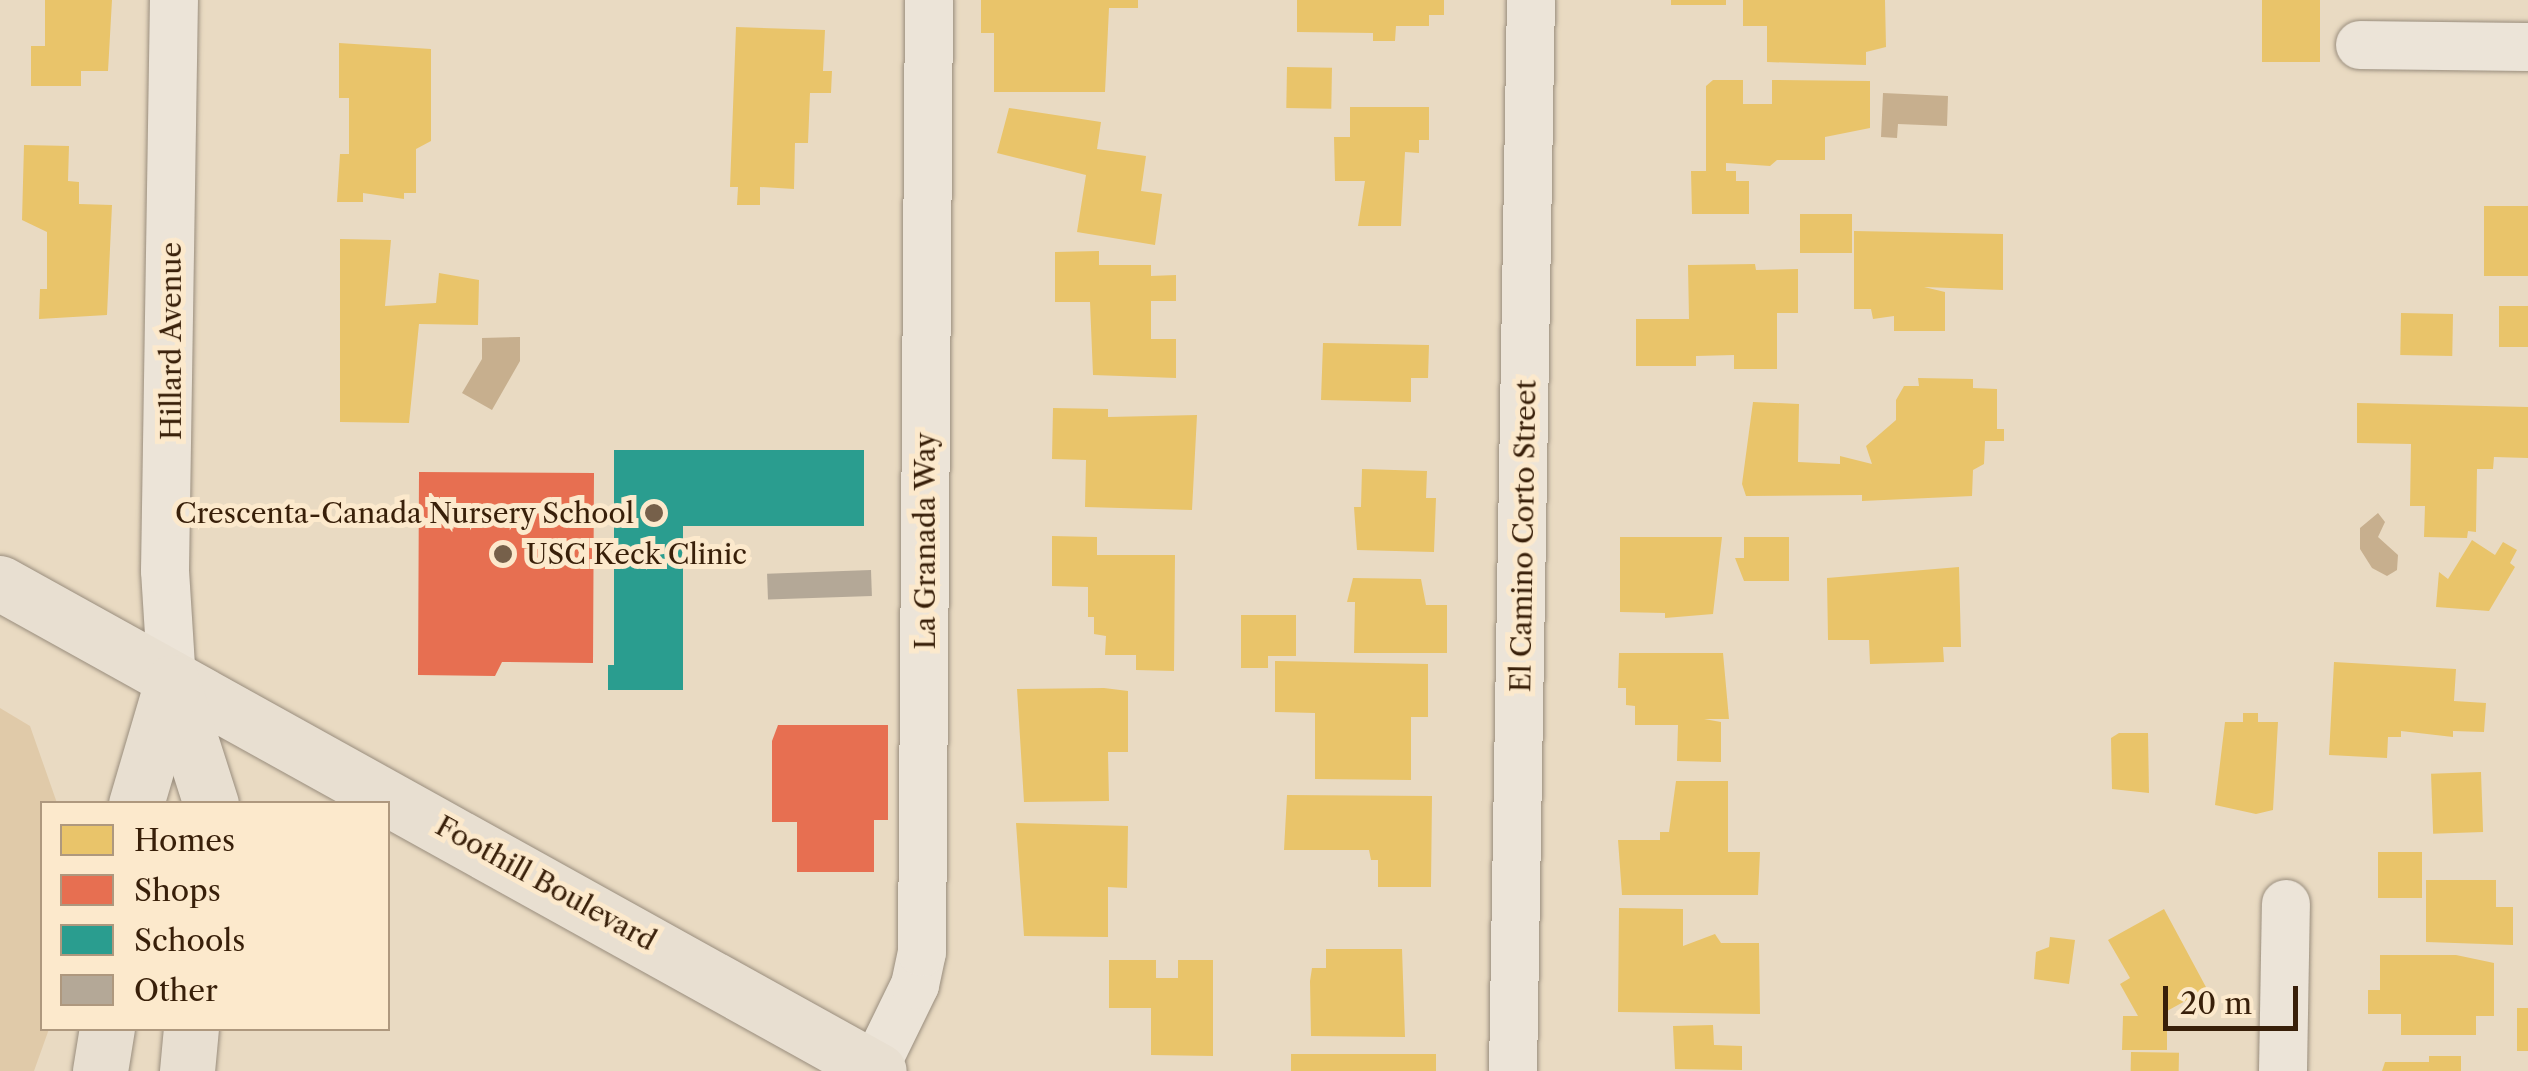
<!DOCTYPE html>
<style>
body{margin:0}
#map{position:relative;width:2528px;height:1071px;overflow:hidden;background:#e9dac2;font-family:"Libre Caslon Text",serif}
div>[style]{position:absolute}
.green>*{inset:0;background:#e0caa9}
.water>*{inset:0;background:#c7af8e}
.homes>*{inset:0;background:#e9c46a;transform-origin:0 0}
.shops>*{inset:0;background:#e76f51}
.schools>*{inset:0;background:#2a9d8f}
.building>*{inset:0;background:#b4a897;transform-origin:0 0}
.roads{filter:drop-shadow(0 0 2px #998d7d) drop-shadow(0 0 2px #998d7d)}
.minor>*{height:48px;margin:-24px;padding:0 24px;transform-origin:24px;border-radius:24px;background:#ece4d8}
.major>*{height:55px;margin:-27.5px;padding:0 27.5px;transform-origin:27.5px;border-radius:27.5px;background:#e8dfd1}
.highway>*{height:55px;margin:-27.5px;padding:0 27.5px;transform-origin:27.5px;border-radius:27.5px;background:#e8dfd1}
.dots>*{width:28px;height:28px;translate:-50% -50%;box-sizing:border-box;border:5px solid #fce9cc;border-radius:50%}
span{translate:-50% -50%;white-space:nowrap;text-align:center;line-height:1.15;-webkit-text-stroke:10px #fce9cc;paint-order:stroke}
.street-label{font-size:28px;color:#381f09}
.poi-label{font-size:28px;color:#381f09}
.right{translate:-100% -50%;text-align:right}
.left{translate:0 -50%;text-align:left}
.legend{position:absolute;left:40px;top:801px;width:350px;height:230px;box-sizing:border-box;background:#fce9cc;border:2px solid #ae987e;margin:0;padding:12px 18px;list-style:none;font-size:30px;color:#381f09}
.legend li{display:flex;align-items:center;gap:20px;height:50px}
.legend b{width:50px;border:2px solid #ae987e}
.scale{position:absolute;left:2163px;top:986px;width:135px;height:45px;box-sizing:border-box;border:5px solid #381f09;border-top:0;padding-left:12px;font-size:30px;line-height:35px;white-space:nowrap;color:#381f09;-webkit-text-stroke:8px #fce9cc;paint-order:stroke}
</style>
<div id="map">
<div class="green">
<i style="clip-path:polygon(0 708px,30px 726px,57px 803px,42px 804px,42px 1028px,49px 1029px,34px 1071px,0 1071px)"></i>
</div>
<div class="water">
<i style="clip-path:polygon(1883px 93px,1948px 96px,1947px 126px,1898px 124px,1897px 138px,1881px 137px)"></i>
<i style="clip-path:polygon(520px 337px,520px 361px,492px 410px,462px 393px,482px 359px,482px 338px)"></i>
<i style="clip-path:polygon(2378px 513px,2385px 522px,2378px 537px,2398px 555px,2397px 570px,2387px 576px,2372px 568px,2360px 549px,2360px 528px)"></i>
</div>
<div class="homes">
<i style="clip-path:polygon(45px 0,112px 0,108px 71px,81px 71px,81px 86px,31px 86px,31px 46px,45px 46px)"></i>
<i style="clip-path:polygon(981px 0,1138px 0,1138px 8px,1109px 8px,1105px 92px,994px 92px,994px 33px,981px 33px)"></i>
<i style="clip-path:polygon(1297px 0,1444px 0,1444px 15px,1429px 15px,1429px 26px,1396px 26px,1395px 41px,1373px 41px,1373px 33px,1297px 32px)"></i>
<i style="left:1671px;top:0;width:55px;height:5px"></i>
<i style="clip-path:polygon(1743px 0,1885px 0,1886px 47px,1866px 52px,1866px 65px,1767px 62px,1767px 26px,1743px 26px)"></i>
<i style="left:2262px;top:0;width:58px;height:62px"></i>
<i style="clip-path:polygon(736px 27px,825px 30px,823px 71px,832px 71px,831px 93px,810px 93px,808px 143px,795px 143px,794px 189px,760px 187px,760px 205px,737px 205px,738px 187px,730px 187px)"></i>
<i style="clip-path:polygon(339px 43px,431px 49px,431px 141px,416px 149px,416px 193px,404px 193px,404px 199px,363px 193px,363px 202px,337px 202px,340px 154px,349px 154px,349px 98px,339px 98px)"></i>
<i style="left:1287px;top:67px;width:45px;height:41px;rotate:1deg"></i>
<i style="clip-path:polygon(1713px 80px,1743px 80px,1743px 104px,1772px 104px,1772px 80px,1870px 81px,1870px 128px,1825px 137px,1825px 160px,1777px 160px,1770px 166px,1726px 163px,1726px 171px,1736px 171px,1736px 181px,1749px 181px,1749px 214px,1692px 214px,1691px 171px,1706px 171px,1706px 86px)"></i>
<i style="clip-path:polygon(1350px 107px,1429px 107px,1429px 140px,1419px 140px,1419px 153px,1405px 152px,1401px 226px,1358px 226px,1365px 181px,1335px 181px,1334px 137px,1350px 137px)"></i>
<i style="clip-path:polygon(1009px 108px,1101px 122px,1097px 149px,1146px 156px,1141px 191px,1162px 194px,1155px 245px,1077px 232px,1086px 175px,997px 153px)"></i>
<i style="clip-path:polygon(24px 145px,69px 146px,68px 181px,79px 182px,79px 204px,112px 205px,107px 315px,39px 319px,40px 289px,47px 289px,47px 232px,22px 220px)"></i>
<i style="left:2484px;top:206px;width:44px;height:70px"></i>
<i style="left:1800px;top:214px;width:52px;height:39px"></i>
<i style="clip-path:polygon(1854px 231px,2003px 234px,2003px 290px,1924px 287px,1945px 292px,1945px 331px,1894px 331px,1894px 316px,1873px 319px,1871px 309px,1854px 309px)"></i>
<i style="clip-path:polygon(340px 239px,391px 240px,385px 306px,436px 303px,439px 273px,479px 280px,478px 325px,419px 324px,409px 423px,340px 422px)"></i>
<i style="clip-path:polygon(1099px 251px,1099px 265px,1151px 265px,1151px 276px,1176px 275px,1176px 301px,1151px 301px,1151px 339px,1176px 339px,1176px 378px,1093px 375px,1090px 302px,1055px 302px,1055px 252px)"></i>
<i style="clip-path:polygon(1755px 264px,1756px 270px,1798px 269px,1798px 313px,1777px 313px,1777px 369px,1734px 369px,1734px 355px,1696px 356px,1696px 366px,1636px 366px,1636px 319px,1689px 319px,1688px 265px)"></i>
<i style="left:2499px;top:306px;width:29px;height:41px"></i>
<i style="left:2401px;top:313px;width:52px;height:42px;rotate:1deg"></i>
<i style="clip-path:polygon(1323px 343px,1429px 345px,1428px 378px,1411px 378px,1411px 402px,1321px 400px)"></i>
<i style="clip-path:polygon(1918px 378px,1973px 379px,1973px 388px,1997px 389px,1997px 429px,2004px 429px,2004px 441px,1985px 441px,1984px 464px,1973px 470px,1972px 496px,1862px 501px,1862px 495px,1746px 496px,1742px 484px,1753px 402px,1799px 404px,1798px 462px,1840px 464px,1840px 456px,1872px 464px,1866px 446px,1896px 420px,1896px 400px,1904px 386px,1919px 386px)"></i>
<i style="clip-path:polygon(2357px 403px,2528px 407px,2528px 458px,2494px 457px,2493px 469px,2477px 469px,2476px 532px,2468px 531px,2467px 538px,2424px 537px,2425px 506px,2410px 506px,2411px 444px,2357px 443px)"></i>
<i style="clip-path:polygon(1053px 408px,1108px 409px,1108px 417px,1197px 415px,1192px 510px,1085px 507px,1086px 460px,1052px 459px)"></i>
<i style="clip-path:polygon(1362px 469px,1427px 471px,1426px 498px,1436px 498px,1434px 552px,1357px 550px,1354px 507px,1361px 507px)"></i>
<i style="clip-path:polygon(1052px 536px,1097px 537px,1097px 555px,1175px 555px,1174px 671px,1136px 670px,1136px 655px,1105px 655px,1106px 636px,1094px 634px,1094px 617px,1088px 617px,1088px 587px,1052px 586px)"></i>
<i style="clip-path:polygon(1620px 537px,1722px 537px,1713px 614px,1665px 618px,1665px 613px,1620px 612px)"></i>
<i style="clip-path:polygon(1744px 537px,1789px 537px,1789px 581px,1744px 581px,1735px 558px,1744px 558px)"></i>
<i style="clip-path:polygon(2472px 540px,2495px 555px,2503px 542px,2517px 550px,2510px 563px,2515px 567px,2489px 611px,2436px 607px,2439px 572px,2448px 579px)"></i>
<i style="clip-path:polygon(1959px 567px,1961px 647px,1943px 647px,1944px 662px,1870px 664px,1869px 640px,1828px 640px,1827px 578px)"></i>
<i style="clip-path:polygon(1353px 578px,1421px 579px,1426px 605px,1447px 605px,1447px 653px,1354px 653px,1355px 602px,1347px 602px)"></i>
<i style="clip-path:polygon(1241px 615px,1296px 615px,1296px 656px,1268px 656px,1268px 668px,1241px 668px)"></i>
<i style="clip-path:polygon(1619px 653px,1723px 653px,1729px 719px,1704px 719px,1721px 722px,1721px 762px,1677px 761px,1678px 725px,1635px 725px,1635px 706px,1626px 705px,1626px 688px,1618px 688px)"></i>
<i style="clip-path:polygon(1275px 661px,1428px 664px,1428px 717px,1411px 717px,1411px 780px,1315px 779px,1315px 713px,1275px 712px)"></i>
<i style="clip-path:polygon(2334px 662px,2456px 669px,2454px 701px,2486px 703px,2484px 732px,2453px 731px,2453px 737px,2401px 731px,2401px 737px,2388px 737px,2387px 758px,2329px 755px)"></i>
<i style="clip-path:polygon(1104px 688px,1128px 691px,1128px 752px,1108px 752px,1109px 801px,1024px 802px,1017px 689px)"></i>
<i style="clip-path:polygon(2243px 713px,2258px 713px,2258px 722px,2278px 722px,2273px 810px,2256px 814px,2215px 805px,2225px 722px,2243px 722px)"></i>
<i style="clip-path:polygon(2119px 733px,2148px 733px,2149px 793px,2112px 789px,2111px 738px)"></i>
<i style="left:2481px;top:772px;width:60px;height:50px;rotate:88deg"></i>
<i style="clip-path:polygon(1676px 781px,1728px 781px,1728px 852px,1760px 852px,1758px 895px,1622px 895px,1618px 840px,1660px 840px,1660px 832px,1669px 832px)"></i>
<i style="clip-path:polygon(1287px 795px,1432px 796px,1431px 887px,1378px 887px,1378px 860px,1371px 860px,1369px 850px,1284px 850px)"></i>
<i style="clip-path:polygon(1016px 823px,1128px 826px,1127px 888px,1108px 887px,1108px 937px,1024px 936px)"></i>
<i style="left:2378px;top:852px;width:44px;height:46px"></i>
<i style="clip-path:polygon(2426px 880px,2496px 880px,2496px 907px,2513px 907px,2513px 945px,2426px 942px)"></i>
<i style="clip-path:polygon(1619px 908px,1683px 909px,1683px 946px,1715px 934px,1721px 943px,1759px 943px,1760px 1014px,1618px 1012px)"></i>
<i style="clip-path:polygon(2164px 909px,2207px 989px,2167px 1011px,2167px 1050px,2122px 1050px,2123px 1016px,2138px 1016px,2120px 984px,2130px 978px,2108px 940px)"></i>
<i style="clip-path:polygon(2050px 937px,2075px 940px,2069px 984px,2034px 979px,2036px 952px,2049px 947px)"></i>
<i style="clip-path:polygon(1326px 949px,1402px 949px,1405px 1037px,1311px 1036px,1310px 981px,1312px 968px,1326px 968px)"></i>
<i style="clip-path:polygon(2380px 955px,2456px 955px,2494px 963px,2494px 1016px,2476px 1016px,2476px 1035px,2401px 1035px,2401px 1014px,2368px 1014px,2368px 990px,2380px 990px)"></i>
<i style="clip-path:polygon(1109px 960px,1156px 960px,1156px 978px,1178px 978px,1178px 960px,1213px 960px,1213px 1056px,1151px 1055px,1151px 1008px,1109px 1008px)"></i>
<i style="left:2517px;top:1008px;width:11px;height:43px"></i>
<i style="clip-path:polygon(1713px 1025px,1714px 1045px,1742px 1046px,1742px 1070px,1675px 1069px,1673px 1026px)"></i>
<i style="left:2131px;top:1052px;width:48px;height:19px;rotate:1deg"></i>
<i style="left:1291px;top:1054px;width:145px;height:17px"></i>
<i style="clip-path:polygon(2429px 1056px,2461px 1056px,2461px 1071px,2382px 1071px,2385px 1062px,2429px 1062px)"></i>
</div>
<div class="shops">
<i style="clip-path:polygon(419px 472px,594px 473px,593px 663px,502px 662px,495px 676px,418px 675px)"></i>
<i style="clip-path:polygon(778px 725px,888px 725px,888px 820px,874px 820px,874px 872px,797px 872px,797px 822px,772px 822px,772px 741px)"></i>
</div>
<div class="schools">
<i style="clip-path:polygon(614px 450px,864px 450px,864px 526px,683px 526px,683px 690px,608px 690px,608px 665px,614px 665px)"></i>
</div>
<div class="building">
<i style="left:871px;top:570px;width:26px;height:104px;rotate:88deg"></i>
</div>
<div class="roads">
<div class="minor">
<i style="left:2360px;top:45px;width:168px;rotate:0.7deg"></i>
<i style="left:172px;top:682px;width:111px;rotate:-93.6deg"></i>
<i style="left:165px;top:571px;width:571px;rotate:-89.1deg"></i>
<i style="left:873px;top:1071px;width:96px;rotate:-64deg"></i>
<i style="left:915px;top:985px;width:34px;rotate:-78deg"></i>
<i style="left:922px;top:952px;width:952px;rotate:-89.58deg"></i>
<i style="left:1513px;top:1071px;width:1071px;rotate:-89.04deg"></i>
<i style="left:2283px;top:1071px;width:167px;rotate:-89deg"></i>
</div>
<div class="major">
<i style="left:0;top:583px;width:1005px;rotate:29.04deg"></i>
</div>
<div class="highway">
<i style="left:172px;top:682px;width:128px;rotate:72.3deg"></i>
<i style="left:136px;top:804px;width:127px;rotate:-73.6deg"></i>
<i style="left:100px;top:1071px;width:44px;rotate:-80.8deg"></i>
<i style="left:187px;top:1071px;width:43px;rotate:-84.7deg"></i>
</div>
</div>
<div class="dots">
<i style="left:654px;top:513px;background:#76604a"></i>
<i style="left:503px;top:554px;background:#76604a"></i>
</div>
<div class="street-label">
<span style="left:171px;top:341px;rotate:-90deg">Hillard Avenue</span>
<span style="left:1523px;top:536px;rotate:-89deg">El Camino Corto Street</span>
<span style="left:925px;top:541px;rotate:-90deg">La Granada Way</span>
<span style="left:546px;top:883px;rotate:29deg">Foothill Boulevard</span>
</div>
<div class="poi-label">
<span class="right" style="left:634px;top:513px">Crescenta-Canada Nursery School</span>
<span class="left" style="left:526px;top:554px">USC Keck Clinic</span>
</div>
<ul class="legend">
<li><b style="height:28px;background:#e9c46a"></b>Homes</li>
<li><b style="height:28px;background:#e76f51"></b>Shops</li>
<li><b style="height:28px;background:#2a9d8f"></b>Schools</li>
<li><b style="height:28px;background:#b4a897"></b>Other</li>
</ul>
<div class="scale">20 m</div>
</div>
